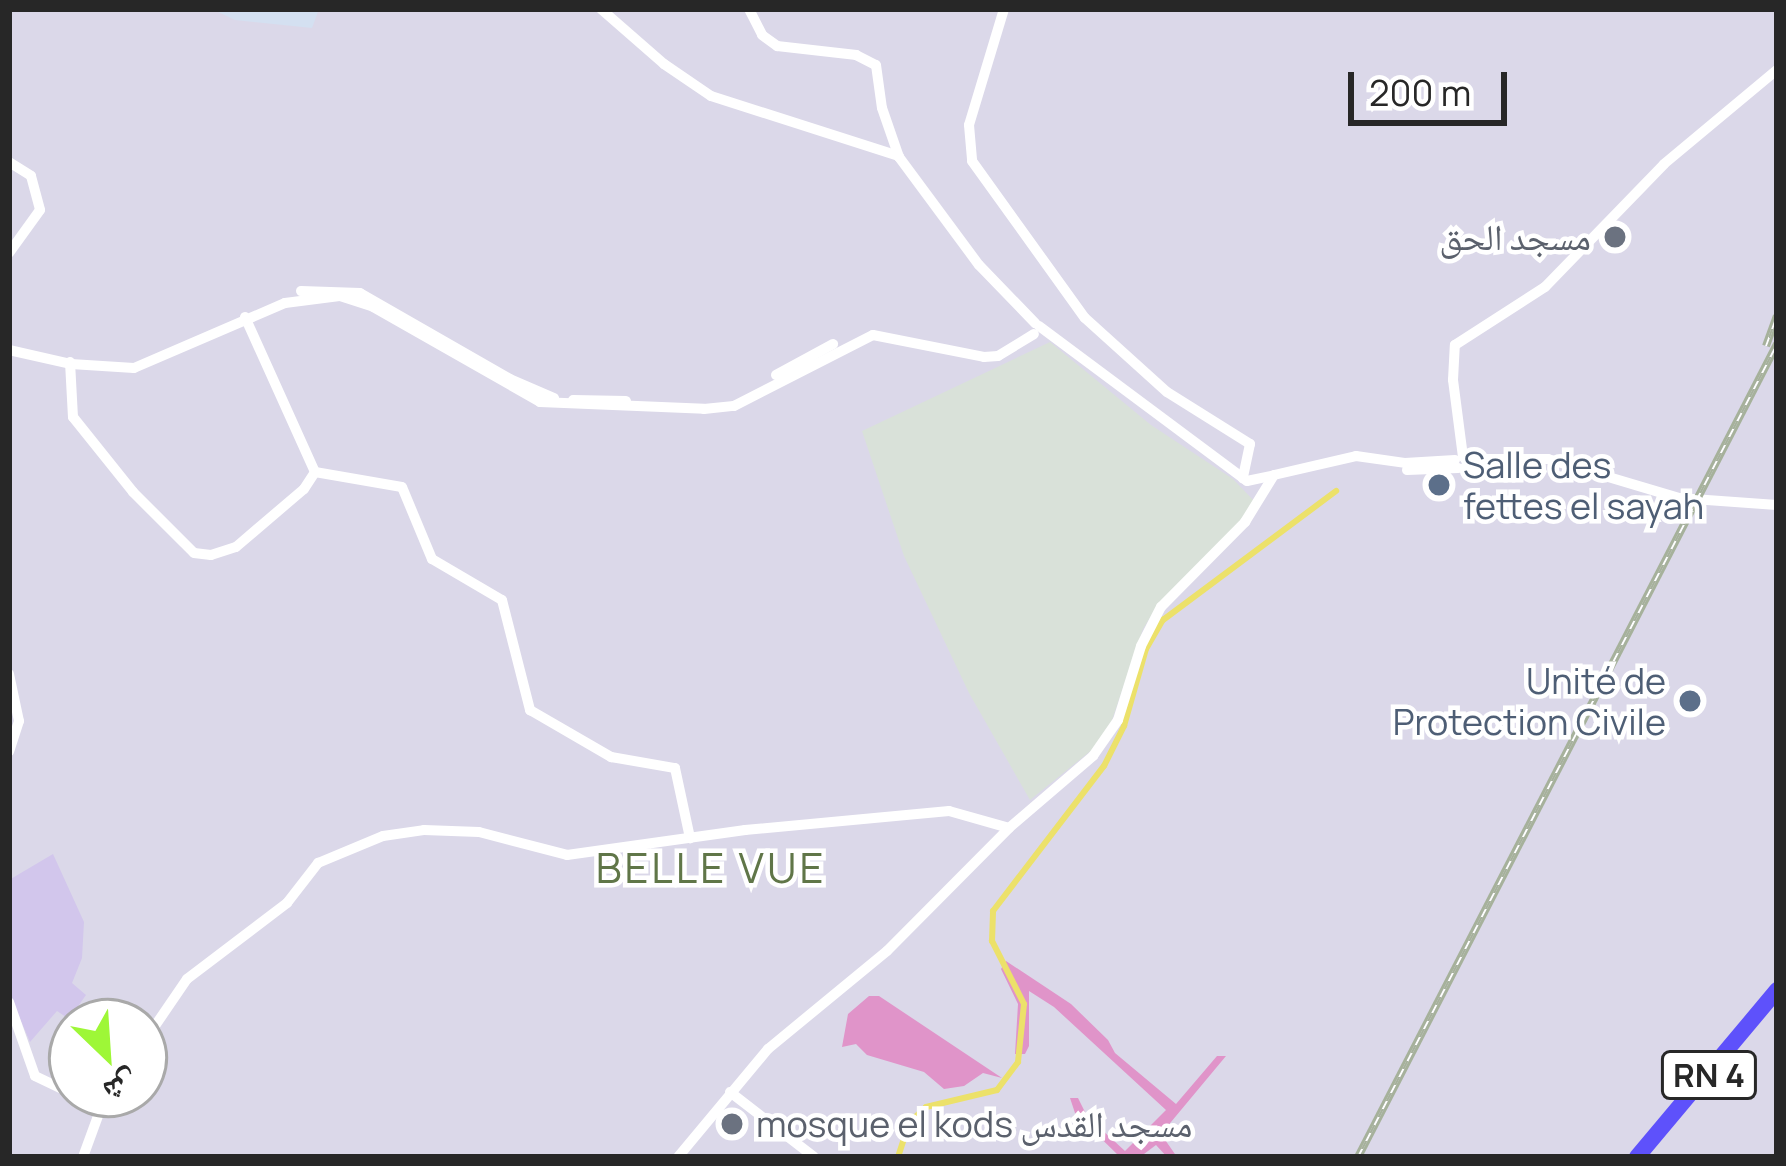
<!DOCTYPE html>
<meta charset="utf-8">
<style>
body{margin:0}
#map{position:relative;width:1786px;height:1166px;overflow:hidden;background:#dbd8e9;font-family:Manrope,"Noto Naskh Arabic",sans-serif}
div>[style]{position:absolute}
.industrial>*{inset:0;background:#d9e1d9}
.education>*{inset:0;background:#d2c6ec}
.medical>*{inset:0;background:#d4e0f1}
.green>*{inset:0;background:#e094c9}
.canal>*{height:6px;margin:-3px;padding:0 3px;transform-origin:3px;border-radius:3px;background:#ece16a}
.secondary>*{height:10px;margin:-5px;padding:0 5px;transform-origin:5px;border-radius:5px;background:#fff}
.highway>*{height:16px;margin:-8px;padding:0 8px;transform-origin:8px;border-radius:8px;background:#5e51fb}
.rail>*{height:8px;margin-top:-4px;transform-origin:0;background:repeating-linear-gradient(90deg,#fff 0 9px,#a6b19b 0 18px);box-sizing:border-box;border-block:3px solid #a6b19b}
.dots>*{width:33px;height:33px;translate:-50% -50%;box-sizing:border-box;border:6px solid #fff;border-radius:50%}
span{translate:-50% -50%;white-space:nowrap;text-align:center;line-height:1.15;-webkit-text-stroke:9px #fff;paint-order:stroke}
.shield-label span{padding:3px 9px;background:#fff;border:3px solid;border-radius:9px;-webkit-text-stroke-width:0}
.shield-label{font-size:33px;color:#272727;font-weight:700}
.worship-label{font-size:36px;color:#5b616d}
.right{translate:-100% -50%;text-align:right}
.left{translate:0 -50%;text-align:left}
.service-label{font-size:36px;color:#4e5e75}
.quarter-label{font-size:42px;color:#607648;letter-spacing:3px}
.frame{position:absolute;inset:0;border:12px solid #272727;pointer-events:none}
.north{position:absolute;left:48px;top:998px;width:120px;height:120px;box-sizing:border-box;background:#fff;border:3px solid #a9a9a9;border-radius:50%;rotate:155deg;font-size:33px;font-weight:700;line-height:48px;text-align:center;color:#272727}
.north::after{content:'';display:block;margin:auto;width:42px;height:54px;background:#9ef737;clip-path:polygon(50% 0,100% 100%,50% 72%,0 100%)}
.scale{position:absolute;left:1348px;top:72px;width:159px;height:54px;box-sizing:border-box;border:6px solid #272727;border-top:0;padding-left:15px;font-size:36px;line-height:42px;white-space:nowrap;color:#272727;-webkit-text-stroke:9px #fff;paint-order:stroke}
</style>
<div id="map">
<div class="industrial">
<i style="clip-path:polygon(1050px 342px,1151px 425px,1233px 479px,1257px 504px,1159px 603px,1143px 629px,1110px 726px,1093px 749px,1030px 800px,969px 693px,904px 556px,862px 431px)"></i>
</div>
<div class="education">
<i style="clip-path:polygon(53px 854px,84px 922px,82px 958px,72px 983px,86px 995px,69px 1019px,57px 1011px,30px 1042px,9px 993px,9px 880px)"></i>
</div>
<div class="medical">
<i style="clip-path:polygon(212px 9px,319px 9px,312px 28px,235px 20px)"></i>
</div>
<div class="green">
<i style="clip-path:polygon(1006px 961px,1071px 1004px,1108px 1040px,1115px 1053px,1176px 1104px,1217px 1056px,1226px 1056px,1161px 1134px,1177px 1157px,1167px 1157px,1156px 1145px,1140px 1157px,1120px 1157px,1075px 1113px,1070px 1098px,1078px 1098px,1087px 1116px,1125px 1151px,1166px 1110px,1054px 1007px,1029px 991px,1029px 1046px,1025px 1054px,1015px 1054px,1018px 1004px,1001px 969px)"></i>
<i style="clip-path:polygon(869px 996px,879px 996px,1002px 1078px,983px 1073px,964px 1086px,944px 1089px,924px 1072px,867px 1055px,856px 1044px,842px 1047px,848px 1014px)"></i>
</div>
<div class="canal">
<i style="left:898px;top:1157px;width:36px;rotate:-72deg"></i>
<i style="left:909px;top:1123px;width:23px;rotate:-43deg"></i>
<i style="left:926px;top:1107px;width:73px;rotate:-13.5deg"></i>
<i style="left:997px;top:1090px;width:35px;rotate:-53deg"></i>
<i style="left:1018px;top:1062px;width:58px;rotate:-84.1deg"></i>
<i style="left:1024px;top:1004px;width:71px;rotate:-116.9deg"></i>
<i style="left:992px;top:941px;width:30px;rotate:-88deg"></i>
<i style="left:993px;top:911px;width:183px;rotate:-52.6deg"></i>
<i style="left:1104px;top:766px;width:45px;rotate:-63.4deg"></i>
<i style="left:1124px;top:726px;width:80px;rotate:-74.1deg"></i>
<i style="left:1146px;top:649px;width:34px;rotate:-60deg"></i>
<i style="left:1163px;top:620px;width:216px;rotate:-36.7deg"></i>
</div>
<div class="secondary">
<i style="left:601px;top:9px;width:84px;rotate:41.1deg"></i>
<i style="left:664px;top:64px;width:57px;rotate:34.2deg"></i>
<i style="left:711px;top:96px;width:197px;rotate:17.7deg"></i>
<i style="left:749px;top:9px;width:29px;rotate:63deg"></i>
<i style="left:762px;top:35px;width:19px;rotate:36deg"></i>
<i style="left:777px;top:46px;width:80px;rotate:6.5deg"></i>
<i style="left:856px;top:55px;width:22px;rotate:27deg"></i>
<i style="left:876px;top:65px;width:43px;rotate:82.1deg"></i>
<i style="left:882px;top:108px;width:52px;rotate:70.9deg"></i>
<i style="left:899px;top:157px;width:134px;rotate:53.5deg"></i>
<i style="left:979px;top:265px;width:81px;rotate:46deg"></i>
<i style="left:1004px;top:9px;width:121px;rotate:106.8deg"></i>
<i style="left:969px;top:125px;width:36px;rotate:85deg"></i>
<i style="left:972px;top:161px;width:193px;rotate:54.3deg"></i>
<i style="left:1085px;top:318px;width:110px;rotate:42.1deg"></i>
<i style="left:1167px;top:392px;width:98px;rotate:32.1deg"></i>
<i style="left:1250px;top:444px;width:35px;rotate:102deg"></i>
<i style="left:9px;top:162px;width:26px;rotate:32deg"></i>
<i style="left:31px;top:176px;width:35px;rotate:75deg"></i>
<i style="left:40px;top:210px;width:53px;rotate:125.8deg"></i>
<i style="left:301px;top:291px;width:59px;rotate:1.9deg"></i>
<i style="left:360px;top:293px;width:173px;rotate:29.8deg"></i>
<i style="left:510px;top:379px;width:48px;rotate:23.4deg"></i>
<i style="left:245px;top:317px;width:170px;rotate:65.7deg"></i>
<i style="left:315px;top:472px;width:88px;rotate:9.8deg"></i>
<i style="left:402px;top:487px;width:78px;rotate:67.4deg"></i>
<i style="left:432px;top:559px;width:81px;rotate:30.4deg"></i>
<i style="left:502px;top:600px;width:114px;rotate:75.7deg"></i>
<i style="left:530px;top:710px;width:94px;rotate:30.1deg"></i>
<i style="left:611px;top:757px;width:65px;rotate:9.8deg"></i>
<i style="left:675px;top:768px;width:72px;rotate:77.9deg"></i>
<i style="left:1039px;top:326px;width:259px;rotate:36.7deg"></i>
<i style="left:1247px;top:481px;width:25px;rotate:-12deg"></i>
<i style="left:9px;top:350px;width:64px;rotate:12.7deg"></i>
<i style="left:71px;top:364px;width:63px;rotate:3.6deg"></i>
<i style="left:134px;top:368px;width:164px;rotate:-23.3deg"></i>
<i style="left:285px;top:303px;width:55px;rotate:-7.3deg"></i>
<i style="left:340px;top:296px;width:35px;rotate:18deg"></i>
<i style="left:373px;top:307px;width:192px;rotate:29.6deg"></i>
<i style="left:540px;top:402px;width:164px;rotate:2.4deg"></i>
<i style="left:704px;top:409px;width:30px;rotate:-6deg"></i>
<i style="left:734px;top:406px;width:156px;rotate:-27.1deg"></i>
<i style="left:873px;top:335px;width:113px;rotate:11.2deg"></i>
<i style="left:984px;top:357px;width:14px;rotate:-4deg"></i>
<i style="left:998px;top:356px;width:42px;rotate:-31.4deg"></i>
<i style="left:70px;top:362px;width:55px;rotate:86.9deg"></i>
<i style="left:73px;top:417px;width:96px;rotate:51.3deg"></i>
<i style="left:133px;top:492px;width:86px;rotate:45deg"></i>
<i style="left:194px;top:553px;width:17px;rotate:7deg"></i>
<i style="left:211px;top:555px;width:26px;rotate:-18deg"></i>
<i style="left:236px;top:547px;width:89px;rotate:-40.5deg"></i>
<i style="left:304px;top:489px;width:20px;rotate:-57deg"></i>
<i style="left:776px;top:375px;width:65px;rotate:-28.5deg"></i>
<i style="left:573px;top:400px;width:53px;rotate:1.1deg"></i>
<i style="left:1463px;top:457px;width:78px;rotate:-97.4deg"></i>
<i style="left:1453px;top:380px;width:35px;rotate:-87deg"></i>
<i style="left:1455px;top:345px;width:107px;rotate:-32.8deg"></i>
<i style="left:1545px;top:287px;width:171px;rotate:-45.9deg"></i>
<i style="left:1664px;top:164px;width:147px;rotate:-39.8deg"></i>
<i style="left:1466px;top:459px;width:82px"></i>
<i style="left:1548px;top:459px;width:137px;rotate:16.6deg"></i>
<i style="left:1679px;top:498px;width:98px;rotate:4.1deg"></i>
<i style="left:1464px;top:468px;width:74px;rotate:-3.1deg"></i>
<i style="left:1407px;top:470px;width:51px;rotate:-2.2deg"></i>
<i style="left:9px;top:674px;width:48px;rotate:78deg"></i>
<i style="left:19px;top:721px;width:32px;rotate:108deg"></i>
<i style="left:9px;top:1002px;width:78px;rotate:70.6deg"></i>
<i style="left:35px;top:1076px;width:72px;rotate:25.5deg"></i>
<i style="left:144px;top:1042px;width:76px;rotate:-55.7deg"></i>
<i style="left:187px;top:979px;width:126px;rotate:-37.2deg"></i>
<i style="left:287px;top:903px;width:51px;rotate:-52.2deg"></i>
<i style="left:318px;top:863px;width:70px;rotate:-22.6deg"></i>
<i style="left:383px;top:836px;width:41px;rotate:-8.3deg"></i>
<i style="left:424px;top:830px;width:55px;rotate:2.1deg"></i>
<i style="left:479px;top:832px;width:91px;rotate:14.6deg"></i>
<i style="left:567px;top:855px;width:180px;rotate:-8deg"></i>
<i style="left:745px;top:830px;width:205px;rotate:-5.3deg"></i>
<i style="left:949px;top:811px;width:62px;rotate:15.8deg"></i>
<i style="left:730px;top:1092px;width:106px;rotate:37.7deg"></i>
<i style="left:83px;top:1157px;width:67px;rotate:-69.9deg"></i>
<i style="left:678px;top:1157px;width:141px;rotate:-50.2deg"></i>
<i style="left:768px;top:1049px;width:154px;rotate:-39.5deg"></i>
<i style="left:887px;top:951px;width:173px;rotate:-45.2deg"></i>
<i style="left:1009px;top:828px;width:111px;rotate:-40.6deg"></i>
<i style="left:1093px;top:756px;width:44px;rotate:-55.2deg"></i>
<i style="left:1118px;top:720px;width:77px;rotate:-72.7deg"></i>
<i style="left:1141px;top:646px;width:44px;rotate:-62.9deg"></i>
<i style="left:1161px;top:607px;width:120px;rotate:-45.3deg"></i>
<i style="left:1245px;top:522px;width:55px;rotate:-58.3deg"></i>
<i style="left:1274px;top:475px;width:84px;rotate:-13deg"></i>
<i style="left:1356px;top:456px;width:49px;rotate:8.1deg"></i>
<i style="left:1405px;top:463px;width:50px;rotate:-3.4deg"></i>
</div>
<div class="highway">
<i style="left:1637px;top:1157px;width:218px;rotate:-50deg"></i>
</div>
<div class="rail">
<i style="left:1766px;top:346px;width:32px;rotate:-70deg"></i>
<i style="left:1358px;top:1157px;width:915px;rotate:-62.73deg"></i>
</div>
<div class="dots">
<i style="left:1615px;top:237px;background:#6b7280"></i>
<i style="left:1439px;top:485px;background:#5c6f8a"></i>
<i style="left:1690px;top:701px;background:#5c6f8a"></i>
<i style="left:732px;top:1124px;background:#6b7280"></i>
</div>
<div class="shield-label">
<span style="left:1709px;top:1075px">RN 4</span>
</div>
<div class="worship-label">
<span class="right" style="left:1591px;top:237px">مسجد الحق</span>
<span class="left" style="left:756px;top:1124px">mosque el kods مسجد القدس</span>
</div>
<div class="service-label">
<span class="left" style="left:1463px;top:485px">Salle des<br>fettes el sayah</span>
<span class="right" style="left:1666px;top:701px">Unité de<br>Protection Civile</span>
</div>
<div class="quarter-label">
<span style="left:711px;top:867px">BELLE VUE</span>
</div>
<div class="frame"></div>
<div class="north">ش</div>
<div class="scale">200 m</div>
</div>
